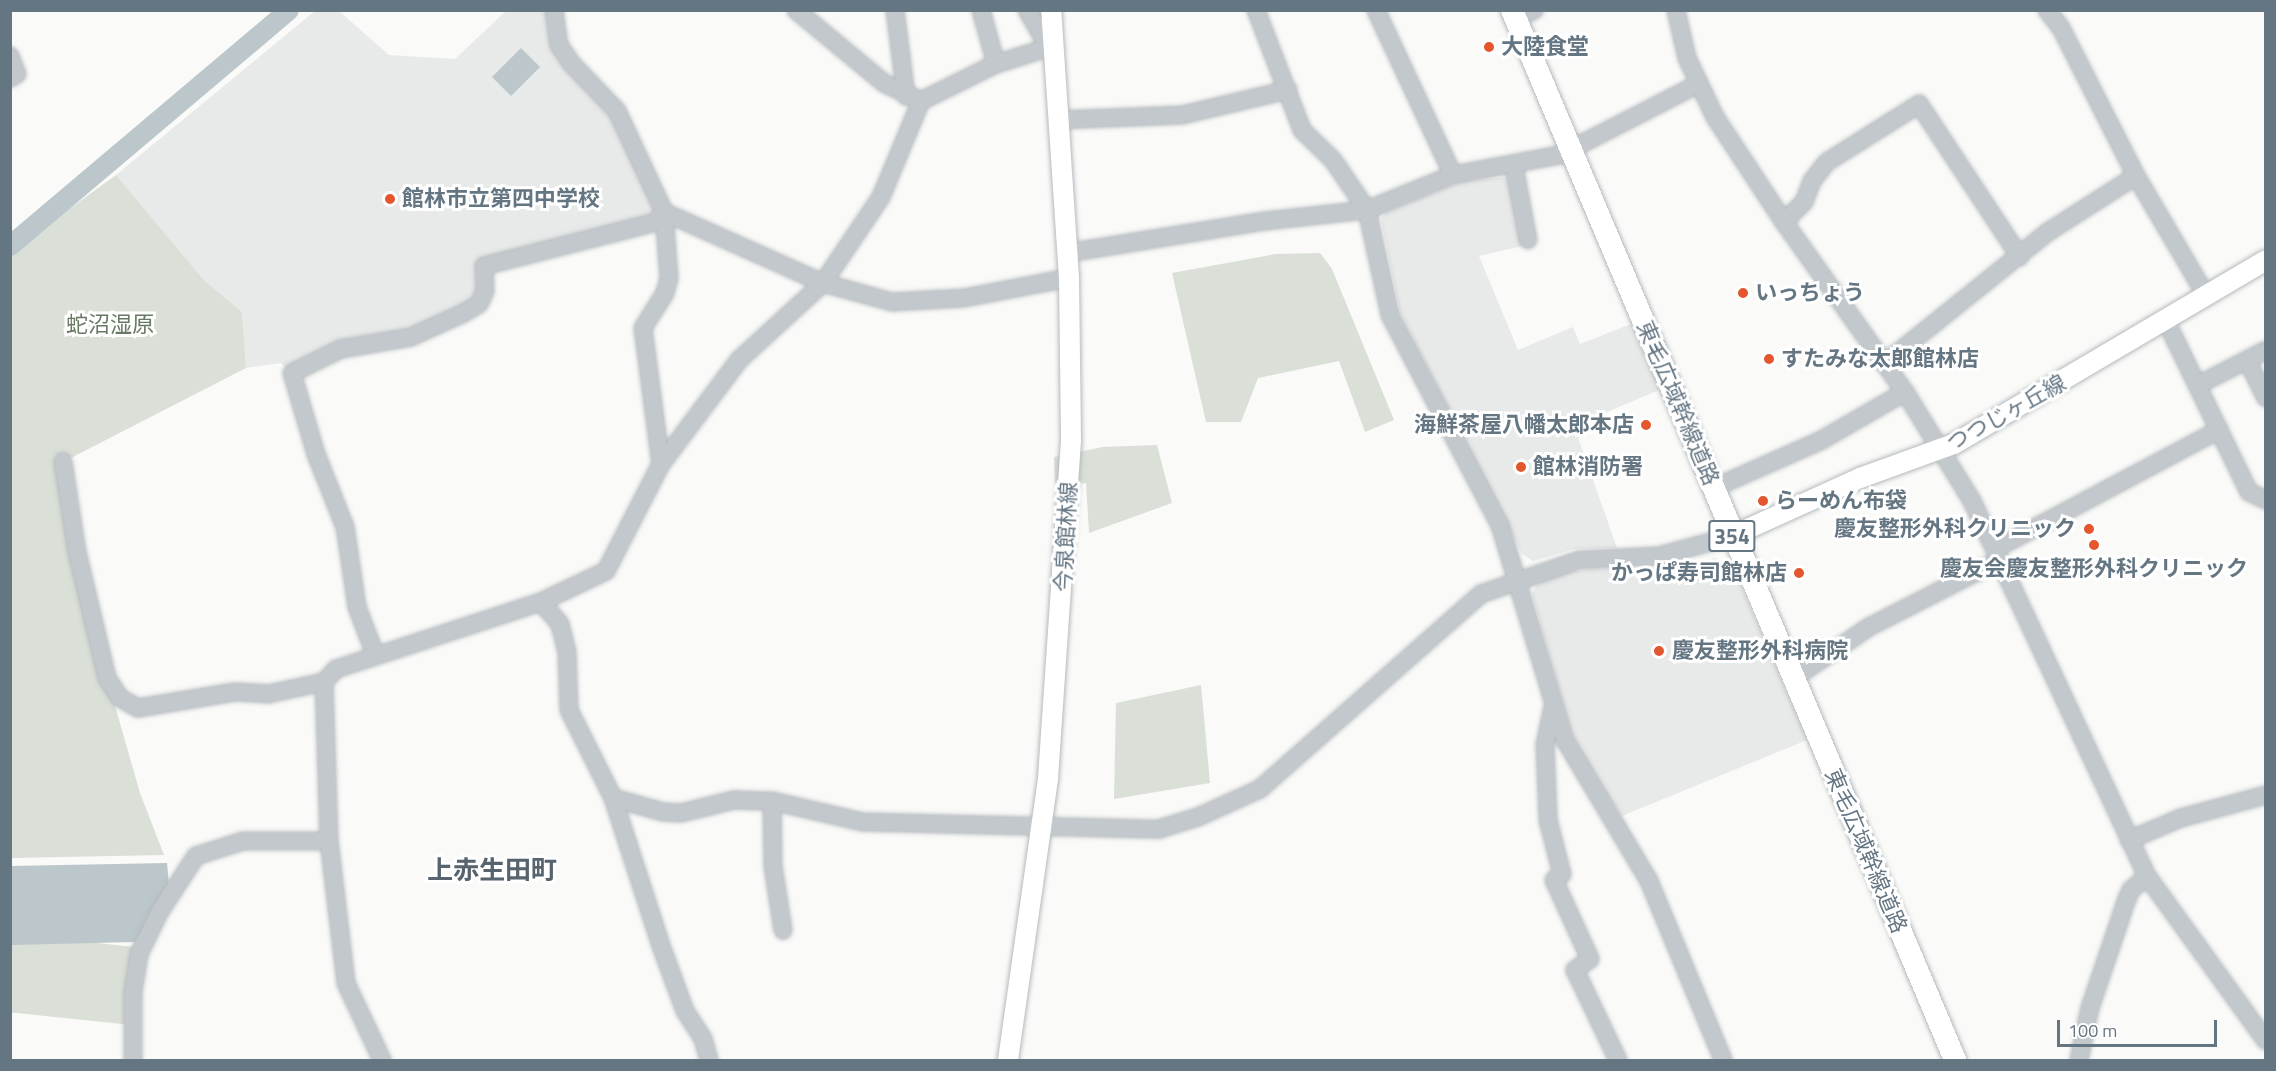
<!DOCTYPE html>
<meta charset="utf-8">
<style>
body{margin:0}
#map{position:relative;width:2276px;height:1071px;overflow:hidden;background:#fafaf8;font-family:"Titillium Web","Noto Sans JP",sans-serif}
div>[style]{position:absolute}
.built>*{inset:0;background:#e8e9e9}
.green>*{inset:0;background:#dadfd7;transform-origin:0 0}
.water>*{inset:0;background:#bbc7cb;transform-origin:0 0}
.river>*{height:20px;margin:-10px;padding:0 10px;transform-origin:10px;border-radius:10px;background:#bbc7cb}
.roads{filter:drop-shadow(0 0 2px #b5babe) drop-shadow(0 0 2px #b5babe)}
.minor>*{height:16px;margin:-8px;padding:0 8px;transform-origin:8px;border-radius:8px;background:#c3c8cc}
.major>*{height:20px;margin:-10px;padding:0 10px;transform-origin:10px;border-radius:10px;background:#fff}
.highway>*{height:22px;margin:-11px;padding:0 11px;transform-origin:11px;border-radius:11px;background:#fff}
.dots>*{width:16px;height:16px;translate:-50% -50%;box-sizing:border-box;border:3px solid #fff;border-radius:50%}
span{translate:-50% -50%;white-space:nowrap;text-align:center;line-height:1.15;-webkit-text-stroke:6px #fff;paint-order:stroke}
.shield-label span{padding:2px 4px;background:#fff;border:2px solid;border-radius:4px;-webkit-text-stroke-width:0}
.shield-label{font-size:21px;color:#657683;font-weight:700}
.poi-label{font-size:22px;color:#657683;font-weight:700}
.left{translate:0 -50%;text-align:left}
.right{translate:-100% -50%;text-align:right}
.park-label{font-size:22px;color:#687a64}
.street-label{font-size:22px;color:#657683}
.quarter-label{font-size:26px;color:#57646e;font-weight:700}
.frame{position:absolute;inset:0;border:12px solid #657683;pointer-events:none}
.scale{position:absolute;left:2057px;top:1020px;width:160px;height:27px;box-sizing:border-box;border:3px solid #657683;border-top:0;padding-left:8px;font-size:18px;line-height:21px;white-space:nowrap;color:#657683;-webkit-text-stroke:4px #fff;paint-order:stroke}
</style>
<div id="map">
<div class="built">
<i style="clip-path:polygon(315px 11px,339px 11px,389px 55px,455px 59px,506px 11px,550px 11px,550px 22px,614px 117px,656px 209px,649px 218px,477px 262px,480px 280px,474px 299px,419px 327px,287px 369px,281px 363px,246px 368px,242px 312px,204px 280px,116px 175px)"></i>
<i style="clip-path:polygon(1510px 177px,1522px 246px,1479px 256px,1518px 350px,1573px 327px,1580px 344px,1631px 324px,1659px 390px,1574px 426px,1617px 548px,1574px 549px,1533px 561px,1522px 554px,1400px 312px,1381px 219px,1386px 212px,1464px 181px)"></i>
<i style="clip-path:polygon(1715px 558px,1733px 568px,1807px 740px,1622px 816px,1596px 780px,1572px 734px,1532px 594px,1539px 581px,1565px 573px,1590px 569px,1672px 567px)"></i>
</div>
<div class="green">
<i style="clip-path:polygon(116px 175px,204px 280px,242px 312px,246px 368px,63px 462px,107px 678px,140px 793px,164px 855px,11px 858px,11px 251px)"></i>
<i style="clip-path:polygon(1320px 253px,1332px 269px,1394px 420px,1365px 432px,1339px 361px,1258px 378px,1241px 422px,1206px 422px,1172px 273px,1276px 254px)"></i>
<i style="clip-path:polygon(1157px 445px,1172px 503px,1089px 533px,1086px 483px,1055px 489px,1054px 457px,1103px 447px)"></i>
<i style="clip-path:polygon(1201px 685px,1210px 783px,1114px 799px,1116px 703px)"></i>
<i style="left:135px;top:947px;width:78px;height:125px;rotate:96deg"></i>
</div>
<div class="water">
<i style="left:521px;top:48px;width:27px;height:41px;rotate:45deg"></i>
<i style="clip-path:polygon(167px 863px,169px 885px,135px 942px,11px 945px,10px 866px)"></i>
</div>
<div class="river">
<i style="left:10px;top:246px;width:365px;rotate:-40.2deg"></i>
</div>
<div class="roads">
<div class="minor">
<i style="left:554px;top:10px;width:35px;rotate:82deg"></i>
<i style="left:559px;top:45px;width:23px;rotate:56deg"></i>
<i style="left:572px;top:64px;width:65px;rotate:46.2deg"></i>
<i style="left:617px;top:111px;width:111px;rotate:65deg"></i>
<i style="left:664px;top:212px;width:66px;rotate:85.7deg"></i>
<i style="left:669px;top:278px;width:16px;rotate:105deg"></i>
<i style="left:665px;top:293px;width:41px;rotate:122.2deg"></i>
<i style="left:643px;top:328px;width:137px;rotate:82.5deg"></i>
<i style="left:796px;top:10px;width:114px;rotate:39.7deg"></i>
<i style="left:884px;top:83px;width:41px;rotate:25.9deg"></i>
<i style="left:921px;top:101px;width:84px;rotate:-26.3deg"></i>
<i style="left:996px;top:64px;width:60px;rotate:-17.5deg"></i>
<i style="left:895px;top:10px;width:87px;rotate:82.7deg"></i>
<i style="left:981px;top:10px;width:56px;rotate:74.5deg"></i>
<i style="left:1027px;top:10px;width:30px;rotate:60deg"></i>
<i style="left:1042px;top:36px;width:10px"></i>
<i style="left:1256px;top:10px;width:129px;rotate:69deg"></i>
<i style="left:1302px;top:130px;width:43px;rotate:44.1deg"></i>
<i style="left:1333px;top:160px;width:60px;rotate:55.8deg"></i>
<i style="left:1367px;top:210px;width:107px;rotate:77.6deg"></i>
<i style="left:1390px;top:315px;width:237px;rotate:62.4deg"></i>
<i style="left:1500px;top:525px;width:225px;rotate:73.2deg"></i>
<i style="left:1565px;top:740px;width:164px;rotate:59.2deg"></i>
<i style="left:1649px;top:881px;width:194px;rotate:67.5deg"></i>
<i style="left:1376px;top:10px;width:182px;rotate:65deg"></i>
<i style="left:1676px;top:10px;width:49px;rotate:77.1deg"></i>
<i style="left:1687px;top:58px;width:65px;rotate:64.6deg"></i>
<i style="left:1715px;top:117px;width:126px;rotate:56.7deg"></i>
<i style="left:1784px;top:222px;width:209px;rotate:54.6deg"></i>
<i style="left:1905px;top:392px;width:128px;rotate:58.4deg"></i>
<i style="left:1972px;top:501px;width:414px;rotate:65deg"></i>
<i style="left:2147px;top:876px;width:203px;rotate:54.2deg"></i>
<i style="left:2047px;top:10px;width:23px;rotate:52deg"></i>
<i style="left:2061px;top:28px;width:166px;rotate:63.1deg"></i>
<i style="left:2136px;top:176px;width:140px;rotate:59.6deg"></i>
<i style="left:1516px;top:18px;width:20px;rotate:-24deg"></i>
<i style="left:10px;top:56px;width:19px;rotate:69deg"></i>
<i style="left:17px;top:74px;width:8px;rotate:150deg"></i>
<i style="left:1058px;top:120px;width:124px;rotate:-2.3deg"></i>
<i style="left:1182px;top:115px;width:109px;rotate:-13.3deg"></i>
<i style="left:1514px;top:166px;width:75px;rotate:79.3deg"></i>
<i style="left:1784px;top:222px;width:28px;rotate:-45deg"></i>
<i style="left:1804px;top:202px;width:22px;rotate:-69deg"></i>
<i style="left:1812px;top:181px;width:24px;rotate:-52deg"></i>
<i style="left:1827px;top:162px;width:109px;rotate:-32.2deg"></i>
<i style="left:1919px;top:104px;width:183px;rotate:56.6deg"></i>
<i style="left:1067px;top:253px;width:201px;rotate:-9.2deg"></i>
<i style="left:1265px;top:221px;width:103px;rotate:-6.2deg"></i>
<i style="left:1367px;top:210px;width:93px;rotate:-22.1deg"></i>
<i style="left:1453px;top:175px;width:109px;rotate:-10.6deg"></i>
<i style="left:1560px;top:155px;width:155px;rotate:-27.2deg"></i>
<i style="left:2166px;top:321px;width:190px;rotate:64.1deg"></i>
<i style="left:2249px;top:492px;width:19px;rotate:25deg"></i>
<i style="left:2247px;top:360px;width:42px;rotate:63.4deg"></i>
<i style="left:1885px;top:363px;width:209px;rotate:-38.8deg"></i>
<i style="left:2048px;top:232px;width:104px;rotate:-32.5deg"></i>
<i style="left:2198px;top:385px;width:76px;rotate:-27.2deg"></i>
<i style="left:63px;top:462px;width:91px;rotate:81.2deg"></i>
<i style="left:77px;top:552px;width:130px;rotate:76.6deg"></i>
<i style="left:107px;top:678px;width:24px;rotate:57deg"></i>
<i style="left:120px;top:698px;width:21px;rotate:29deg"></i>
<i style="left:138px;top:708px;width:98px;rotate:-9.4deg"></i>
<i style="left:235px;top:692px;width:33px;rotate:3deg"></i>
<i style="left:268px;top:694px;width:57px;rotate:-12.1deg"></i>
<i style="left:1725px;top:483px;width:104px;rotate:-23.9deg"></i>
<i style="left:1820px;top:441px;width:98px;rotate:-30deg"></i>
<i style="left:1995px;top:549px;width:254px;rotate:-28deg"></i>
<i style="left:541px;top:602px;width:29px;rotate:49deg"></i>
<i style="left:560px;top:624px;width:30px;rotate:76deg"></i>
<i style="left:567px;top:653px;width:57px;rotate:88deg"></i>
<i style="left:569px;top:710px;width:98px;rotate:63.4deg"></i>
<i style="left:613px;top:798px;width:152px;rotate:72deg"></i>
<i style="left:660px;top:943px;width:72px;rotate:69.8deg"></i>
<i style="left:685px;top:1011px;width:33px;rotate:57deg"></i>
<i style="left:703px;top:1039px;width:22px;rotate:74deg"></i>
<i style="left:375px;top:654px;width:50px;rotate:-111deg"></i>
<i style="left:357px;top:607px;width:81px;rotate:-98.5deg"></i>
<i style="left:345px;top:527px;width:79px;rotate:-111.7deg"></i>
<i style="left:316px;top:454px;width:84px;rotate:-106.5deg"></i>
<i style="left:292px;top:373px;width:55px;rotate:-26.1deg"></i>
<i style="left:341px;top:349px;width:71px;rotate:-9.7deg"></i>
<i style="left:411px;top:337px;width:58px;rotate:-24.4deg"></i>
<i style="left:464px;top:313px;width:17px;rotate:-31deg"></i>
<i style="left:479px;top:304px;width:14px;rotate:-65deg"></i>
<i style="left:485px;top:291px;width:25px;rotate:-92deg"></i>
<i style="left:484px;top:266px;width:178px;rotate:-14.3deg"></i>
<i style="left:656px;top:222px;width:13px;rotate:-51deg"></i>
<i style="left:664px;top:212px;width:174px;rotate:24.1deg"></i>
<i style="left:823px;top:283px;width:72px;rotate:15.4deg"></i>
<i style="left:892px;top:302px;width:72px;rotate:-3.2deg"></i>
<i style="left:964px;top:298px;width:107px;rotate:-10.8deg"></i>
<i style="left:1803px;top:672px;width:80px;rotate:-34.3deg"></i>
<i style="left:1869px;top:627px;width:147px;rotate:-27.1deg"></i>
<i style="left:1553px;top:707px;width:39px;rotate:102deg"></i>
<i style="left:1545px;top:745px;width:75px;rotate:87.7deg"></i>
<i style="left:1548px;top:820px;width:56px;rotate:75.5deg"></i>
<i style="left:1562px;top:874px;width:10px;rotate:143deg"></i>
<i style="left:1554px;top:880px;width:87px;rotate:65.5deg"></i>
<i style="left:1590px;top:959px;width:19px;rotate:144deg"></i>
<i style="left:1575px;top:970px;width:100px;rotate:64.5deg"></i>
<i style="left:613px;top:798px;width:52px;rotate:15.6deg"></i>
<i style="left:663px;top:812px;width:18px;rotate:3deg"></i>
<i style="left:681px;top:813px;width:55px;rotate:-13.8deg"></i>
<i style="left:734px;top:800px;width:38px;rotate:2deg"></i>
<i style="left:772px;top:801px;width:93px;rotate:13deg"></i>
<i style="left:863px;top:822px;width:296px;rotate:1.4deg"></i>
<i style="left:1159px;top:829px;width:41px;rotate:-17.1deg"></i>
<i style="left:1198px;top:817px;width:68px;rotate:-24.3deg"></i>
<i style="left:1260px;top:789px;width:295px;rotate:-41.4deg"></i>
<i style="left:1481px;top:594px;width:104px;rotate:-19.1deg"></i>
<i style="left:1579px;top:560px;width:80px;rotate:-2.9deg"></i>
<i style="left:1659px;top:556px;width:76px;rotate:-15.3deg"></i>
<i style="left:772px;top:801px;width:65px;rotate:89.1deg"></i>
<i style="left:773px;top:866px;width:65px;rotate:81.1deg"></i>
<i style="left:2129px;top:840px;width:56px;rotate:-22.9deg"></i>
<i style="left:2181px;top:818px;width:88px;rotate:-15.1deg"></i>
<i style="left:133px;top:1060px;width:68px;rotate:-90deg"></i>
<i style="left:133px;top:992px;width:38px;rotate:-81deg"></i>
<i style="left:139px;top:954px;width:48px;rotate:-64deg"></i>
<i style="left:160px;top:911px;width:66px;rotate:-56.8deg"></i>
<i style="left:196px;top:856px;width:49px;rotate:-17.7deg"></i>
<i style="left:243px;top:841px;width:86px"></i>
<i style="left:382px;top:1060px;width:85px;rotate:-115.1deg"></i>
<i style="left:346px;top:983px;width:143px;rotate:-96.8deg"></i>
<i style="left:329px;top:841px;width:159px;rotate:-91.8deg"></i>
<i style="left:324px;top:682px;width:18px;rotate:-47deg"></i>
<i style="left:336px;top:669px;width:216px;rotate:-18.1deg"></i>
<i style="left:541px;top:602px;width:72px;rotate:-25.5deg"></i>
<i style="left:606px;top:571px;width:120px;rotate:-62.8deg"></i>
<i style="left:661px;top:464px;width:130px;rotate:-53.1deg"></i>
<i style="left:739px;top:360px;width:114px;rotate:-42.5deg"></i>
<i style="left:823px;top:283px;width:104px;rotate:-56deg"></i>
<i style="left:881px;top:197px;width:104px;rotate:-67.4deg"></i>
<i style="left:2079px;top:1060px;width:53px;rotate:-78.1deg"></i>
<i style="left:2090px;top:1008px;width:115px;rotate:-71.3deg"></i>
<i style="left:2127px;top:899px;width:10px;rotate:-66deg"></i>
<i style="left:2131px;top:890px;width:21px;rotate:-41deg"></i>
</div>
<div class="major">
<i style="left:1732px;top:536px;width:141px;rotate:-24.4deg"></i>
<i style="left:1860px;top:478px;width:100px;rotate:-19.9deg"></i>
<i style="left:1954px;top:444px;width:362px;rotate:-30.5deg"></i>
<i style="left:1008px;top:1060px;width:285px;rotate:-81.9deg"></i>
<i style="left:1048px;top:778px;width:339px;rotate:-86.1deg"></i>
<i style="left:1071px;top:440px;width:162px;rotate:-90.7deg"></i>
<i style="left:1069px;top:278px;width:269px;rotate:-93.8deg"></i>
</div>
<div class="highway">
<i style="left:1512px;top:10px;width:1140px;rotate:67.12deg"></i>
</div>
</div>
<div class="dots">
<i style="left:1489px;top:47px;background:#e4572e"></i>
<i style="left:390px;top:199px;background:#e4572e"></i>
<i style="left:1743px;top:293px;background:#e4572e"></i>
<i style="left:1769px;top:359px;background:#e4572e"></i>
<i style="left:1646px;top:425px;background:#e4572e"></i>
<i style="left:1521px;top:467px;background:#e4572e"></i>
<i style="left:1763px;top:501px;background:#e4572e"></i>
<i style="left:2089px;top:529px;background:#e4572e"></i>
<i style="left:2094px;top:545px;background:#e4572e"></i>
<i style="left:1799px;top:573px;background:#e4572e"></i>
<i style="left:1659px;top:651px;background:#e4572e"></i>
</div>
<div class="shield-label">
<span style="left:1732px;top:536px">354</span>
</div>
<div class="poi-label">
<span class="left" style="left:1501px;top:47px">大陸食堂</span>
<span class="left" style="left:402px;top:199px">館林市立第四中学校</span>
<span class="left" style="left:1755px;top:293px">いっちょう</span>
<span class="left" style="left:1781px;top:359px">すたみな太郎館林店</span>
<span class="right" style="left:1634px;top:425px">海鮮茶屋八幡太郎本店</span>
<span class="left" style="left:1533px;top:467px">館林消防署</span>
<span class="left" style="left:1775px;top:501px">らーめん布袋</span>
<span class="right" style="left:2076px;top:529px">慶友整形外科クリニック</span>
<span style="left:2094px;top:569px">慶友会慶友整形外科クリニック</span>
<span class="right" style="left:1787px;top:573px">かっぱ寿司館林店</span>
<span class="left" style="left:1672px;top:651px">慶友整形外科病院</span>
</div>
<div class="park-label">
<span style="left:110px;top:325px">蛇沼湿原</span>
</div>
<div class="street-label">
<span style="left:1678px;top:403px;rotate:67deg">東毛広域幹線道路</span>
<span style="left:2006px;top:413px;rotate:-29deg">つつじヶ丘線</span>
<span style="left:1066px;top:537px;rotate:-87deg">今泉館林線</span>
<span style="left:1866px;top:851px;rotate:67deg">東毛広域幹線道路</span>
</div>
<div class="quarter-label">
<span style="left:492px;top:870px">上赤生田町</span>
</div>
<div class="frame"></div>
<div class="scale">100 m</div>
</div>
